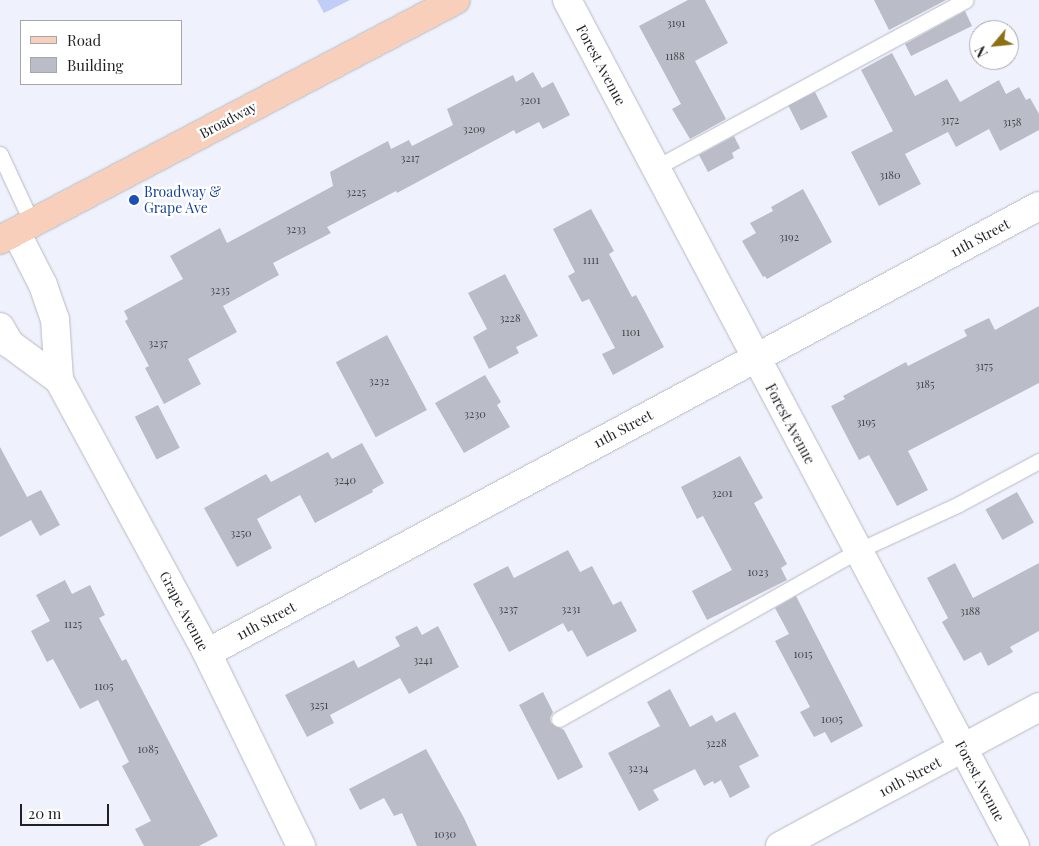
<!DOCTYPE html>
<style>
body{margin:0}
#map{position:relative;width:1039px;height:846px;overflow:hidden;background:#eff2fc;font-family:"Playfair Display",serif}
div>[style]{position:absolute}
.green>*{inset:0;background:#bfcdf7}
.building>*{inset:0;background:#babdc7;transform-origin:0 0}
.roads{filter:drop-shadow(0 0 1px #b6bac3) drop-shadow(0 0 1px #b6bac3)}
.service>*{height:15px;margin:-7.5px;padding:0 7.5px;transform-origin:7.5px;border-radius:7.5px;background:#fff}
.minor>*{height:28px;margin:-14px;padding:0 14px;transform-origin:14px;border-radius:14px;background:#fff}
.primary>*{height:28px;margin:-14px;padding:0 14px;transform-origin:14px;border-radius:14px;background:#f7cfbb}
.dots>*{width:14px;height:14px;translate:-50% -50%;box-sizing:border-box;border:2px solid #fff;border-radius:50%}
span{translate:-50% -50%;white-space:nowrap;text-align:center;line-height:1.15;-webkit-text-stroke:4.5px #fff;paint-order:stroke}
.number-label{font-size:11px;color:#46484d}
.number-label span{-webkit-text-stroke-width:0}
.street-label{font-size:14px;color:#1f2124}
.transit-label{font-size:14px;color:#164399}
.left{translate:0 -50%;text-align:left}
.legend{position:absolute;left:20px;top:20px;width:162px;height:65px;box-sizing:border-box;background:#fff;border:1px solid #a5a6a7;margin:0;padding:6px 9px;list-style:none;font-size:15px;color:#1f2124}
.legend li{display:flex;align-items:center;gap:10px;height:25px}
.legend b{width:25px;border:1px solid #a5a6a7}
.north{position:absolute;left:969px;top:20px;width:50px;height:50px;box-sizing:border-box;background:#fff;border:1px solid #a5a6a7;border-radius:50%;rotate:242deg;font-size:14px;font-weight:700;line-height:20px;text-align:center;color:#1f2124}
.north::after{content:'';display:block;margin:auto;width:18px;height:22px;background:#8d7013;clip-path:polygon(50% 0,100% 100%,50% 72%,0 100%)}
.scale{position:absolute;left:20px;top:804px;width:89px;height:22px;box-sizing:border-box;border:2px solid #1f2124;border-top:0;padding-left:6px;font-size:15px;line-height:18px;white-space:nowrap;color:#1f2124;-webkit-text-stroke:4px #fff;paint-order:stroke}
</style>
<div id="map">
<div class="green">
<i style="clip-path:polygon(317px 0,350px 0,324px 13px)"></i>
</div>
<div class="building">
<i style="clip-path:polygon(688px 0,705px 0,728px 43px,695px 61px,726px 119px,690px 139px,672px 109px,681px 104px,639px 26px)"></i>
<i style="clip-path:polygon(874px 0,946px 0,889px 30px)"></i>
<i style="clip-path:polygon(965px 11px,972px 26px,911px 56px,905px 44px)"></i>
<i style="clip-path:polygon(892px 53px,915px 96px,947px 79px,960px 102px,999px 80px,1006px 94px,1019px 87px,1026px 100px,1030px 98px,1039px 114px,1039px 130px,1000px 151px,989px 129px,956px 147px,948px 132px,905px 154px,921px 184px,879px 206px,851px 152px,893px 131px,861px 70px)"></i>
<i style="clip-path:polygon(533px 72px,542px 88px,553px 82px,570px 115px,543px 129px,539px 122px,516px 134px,514px 130px,397px 193px,396px 191px,327px 227px,331px 233px,273px 263px,279px 275px,223px 306px,237px 332px,188px 359px,201px 384px,164px 404px,145px 368px,149px 366px,125px 321px,128px 319px,124px 311px,183px 279px,170px 256px,220px 228px,227px 243px,333px 186px,330px 172px,388px 141px,391px 149px,409px 140px,412px 146px,453px 125px,447px 109px,513px 75px,516px 82px)"></i>
<i style="left:815px;top:92px;width:28px;height:30px;rotate:63deg"></i>
<i style="clip-path:polygon(734px 136px,740px 148px,732px 153px,734px 158px,708px 172px,699px 155px)"></i>
<i style="clip-path:polygon(803px 189px,832px 242px,767px 279px,765px 276px,763px 277px,742px 241px,756px 233px,750px 223px,773px 211px,771px 207px)"></i>
<i style="clip-path:polygon(591px 209px,614px 251px,609px 254px,632px 297px,636px 295px,664px 347px,613px 375px,602px 354px,615px 348px,589px 299px,582px 302px,568px 276px,575px 272px,553px 229px)"></i>
<i style="clip-path:polygon(505px 274px,538px 336px,516px 347px,519px 353px,489px 369px,473px 337px,487px 329px,468px 293px)"></i>
<i style="clip-path:polygon(1039px 306px,1039px 383px,908px 451px,928px 490px,897px 506px,869px 455px,859px 460px,831px 406px,845px 399px,843px 396px,906px 362px,908px 366px,967px 336px,964px 330px,989px 318px,995px 330px)"></i>
<i style="left:387px;top:335px;width:85px;height:58px;rotate:62deg"></i>
<i style="clip-path:polygon(485px 375px,501px 402px,497px 405px,510px 427px,464px 453px,435px 403px)"></i>
<i style="left:158px;top:405px;width:48px;height:26px;rotate:63deg"></i>
<i style="clip-path:polygon(362px 443px,384px 483px,372px 490px,373px 492px,315px 523px,300px 495px,257px 519px,272px 548px,237px 567px,204px 508px,266px 474px,271px 482px,328px 452px,332px 459px)"></i>
<i style="clip-path:polygon(0 447px,27px 497px,41px 490px,60px 525px,40px 536px,31px 520px,0 537px)"></i>
<i style="clip-path:polygon(740px 456px,763px 498px,754px 503px,787px 564px,781px 568px,787px 580px,707px 620px,692px 591px,732px 570px,703px 516px,697px 519px,681px 487px)"></i>
<i style="left:1017px;top:492px;width:35px;height:36px;rotate:61deg"></i>
<i style="clip-path:polygon(568px 550px,580px 572px,592px 566px,613px 605px,621px 601px,637px 631px,587px 657px,572px 630px,568px 632px,563px 623px,509px 652px,473px 584px,508px 566px,514px 578px)"></i>
<i style="clip-path:polygon(955px 563px,973px 598px,1039px 563px,1039px 631px,1010px 647px,1013px 652px,988px 666px,981px 652px,964px 661px,942px 622px,948px 618px,927px 578px)"></i>
<i style="clip-path:polygon(65px 580px,72px 594px,90px 585px,105px 615px,99px 618px,122px 661px,126px 659px,218px 836px,199px 846px,144px 846px,135px 829px,151px 821px,122px 766px,129px 762px,98px 700px,80px 709px,53px 659px,47px 662px,31px 631px,50px 621px,36px 595px)"></i>
<i style="clip-path:polygon(796px 596px,863px 726px,831px 743px,825px 732px,814px 737px,800px 712px,810px 707px,775px 641px,789px 634px,775px 608px)"></i>
<i style="clip-path:polygon(417px 626px,422px 635px,438px 626px,459px 667px,409px 694px,400px 678px,330px 715px,334px 723px,307px 737px,285px 695px,354px 660px,358px 668px,400px 646px,395px 637px)"></i>
<i style="clip-path:polygon(670px 689px,690px 727px,712px 715px,716px 722px,735px 712px,759px 756px,739px 766px,750px 787px,730px 798px,721px 780px,714px 784px,713px 781px,704px 786px,695px 769px,653px 790px,659px 800px,639px 811px,608px 753px,660px 726px,647px 702px)"></i>
<i style="clip-path:polygon(543px 692px,553px 712px,550px 718px,551px 723px,564px 730px,583px 767px,558px 780px,519px 705px)"></i>
<i style="clip-path:polygon(426px 749px,464px 818px,477px 846px,417px 846px,402px 813px,394px 816px,384px 798px,360px 810px,349px 789px)"></i>
</div>
<div class="roads">
<div class="service">
<i style="left:0;top:154px;width:76px;rotate:65.1deg"></i>
<i style="left:655px;top:168px;width:353px;rotate:-28.4deg"></i>
<i style="left:559px;top:719px;width:342px;rotate:-29.4deg"></i>
<i style="left:857px;top:551px;width:112px;rotate:-24.7deg"></i>
<i style="left:959px;top:504px;width:91px;rotate:-28.3deg"></i>
</div>
<div class="minor">
<i style="left:567px;top:0;width:957px;rotate:62.1deg"></i>
<i style="left:16px;top:232px;width:59px;rotate:63deg"></i>
<i style="left:43px;top:285px;width:36px;rotate:71deg"></i>
<i style="left:55px;top:319px;width:61px;rotate:86.2deg"></i>
<i style="left:59px;top:380px;width:311px;rotate:61.5deg"></i>
<i style="left:207px;top:653px;width:215px;rotate:64deg"></i>
<i style="left:0;top:327px;width:20px;rotate:60deg"></i>
<i style="left:10px;top:344px;width:61px;rotate:36.3deg"></i>
<i style="left:207px;top:653px;width:944px;rotate:-28.25deg"></i>
<i style="left:780px;top:846px;width:294px;rotate:-28.2deg"></i>
</div>
<div class="primary">
<i style="left:0;top:240px;width:515px;rotate:-27.76deg"></i>
</div>
</div>
<div class="dots">
<i style="left:134px;top:200px;background:#1a4fb4"></i>
</div>
<div class="number-label">
<span style="left:676px;top:23px">3191</span>
<span style="left:675px;top:56px">1188</span>
<span style="left:530px;top:100px">3201</span>
<span style="left:950px;top:120px">3172</span>
<span style="left:1012px;top:122px">3158</span>
<span style="left:474px;top:129px">3209</span>
<span style="left:410px;top:158px">3217</span>
<span style="left:890px;top:175px">3180</span>
<span style="left:356px;top:192px">3225</span>
<span style="left:296px;top:229px">3233</span>
<span style="left:789px;top:237px">3192</span>
<span style="left:591px;top:260px">1111</span>
<span style="left:220px;top:290px">3235</span>
<span style="left:510px;top:318px">3228</span>
<span style="left:631px;top:332px">1101</span>
<span style="left:158px;top:343px">3237</span>
<span style="left:984px;top:366px">3175</span>
<span style="left:379px;top:381px">3232</span>
<span style="left:925px;top:384px">3185</span>
<span style="left:475px;top:414px">3230</span>
<span style="left:866px;top:422px">3195</span>
<span style="left:345px;top:480px">3240</span>
<span style="left:722px;top:493px">3201</span>
<span style="left:241px;top:533px">3250</span>
<span style="left:758px;top:572px">1023</span>
<span style="left:508px;top:609px">3237</span>
<span style="left:571px;top:609px">3231</span>
<span style="left:970px;top:611px">3188</span>
<span style="left:73px;top:624px">1125</span>
<span style="left:803px;top:654px">1015</span>
<span style="left:423px;top:660px">3241</span>
<span style="left:104px;top:686px">1105</span>
<span style="left:319px;top:705px">3251</span>
<span style="left:832px;top:719px">1005</span>
<span style="left:716px;top:743px">3228</span>
<span style="left:148px;top:749px">1085</span>
<span style="left:638px;top:768px">3234</span>
<span style="left:445px;top:834px">1030</span>
</div>
<div class="street-label">
<span style="left:601px;top:65px;rotate:62deg">Forest Avenue</span>
<span style="left:228px;top:120px;rotate:-28deg">Broadway</span>
<span style="left:980px;top:238px;rotate:-28deg">11th Street</span>
<span style="left:790px;top:424px;rotate:62deg">Forest Avenue</span>
<span style="left:623px;top:429px;rotate:-28deg">11th Street</span>
<span style="left:184px;top:611px;rotate:62deg">Grape Avenue</span>
<span style="left:266px;top:621px;rotate:-28deg">11th Street</span>
<span style="left:910px;top:777px;rotate:-28deg">10th Street</span>
<span style="left:980px;top:781px;rotate:62deg">Forest Avenue</span>
</div>
<div class="transit-label">
<span class="left" style="left:144px;top:200px">Broadway &amp;<br>Grape Ave</span>
</div>
<ul class="legend">
<li><b style="height:6px;background:#f7cfbb"></b>Road</li>
<li><b style="height:14px;background:#babdc7"></b>Building</li>
</ul>
<div class="north">N</div>
<div class="scale">20 m</div>
</div>
